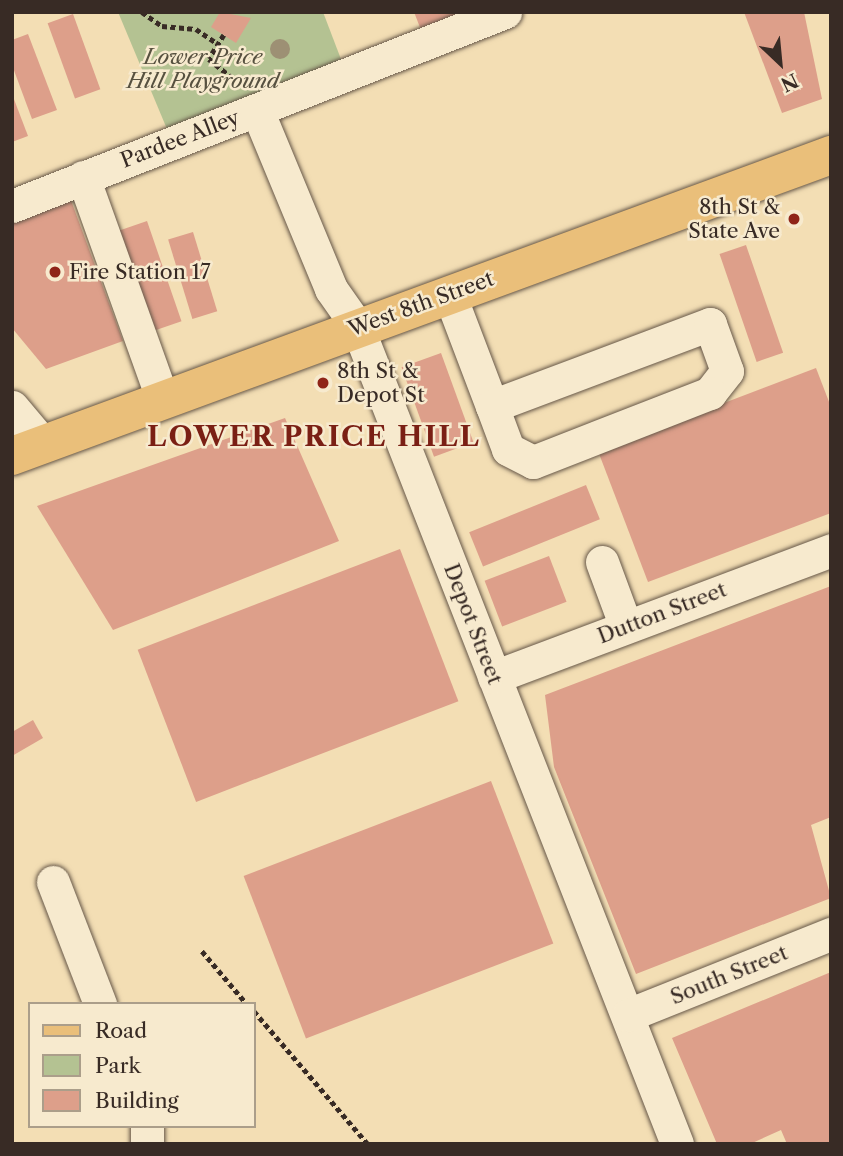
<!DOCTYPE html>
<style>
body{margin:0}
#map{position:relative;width:843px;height:1156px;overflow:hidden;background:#f3deb4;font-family:"Libre Caslon Text",serif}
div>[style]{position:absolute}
.green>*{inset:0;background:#b4c292}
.building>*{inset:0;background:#dd9f8a;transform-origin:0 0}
.path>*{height:4.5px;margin-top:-2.25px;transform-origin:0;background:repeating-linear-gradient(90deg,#382b25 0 5px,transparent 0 8.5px)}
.roads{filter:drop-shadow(0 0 2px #675849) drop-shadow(0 0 2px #675849)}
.minor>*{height:33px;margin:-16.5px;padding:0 16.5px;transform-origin:16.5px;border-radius:16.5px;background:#f7eace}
.major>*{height:38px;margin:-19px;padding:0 19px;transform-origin:19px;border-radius:19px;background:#eabf7a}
.trees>*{width:20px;height:20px;margin:-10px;border-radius:50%;background:#9d9074}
.dots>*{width:19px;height:19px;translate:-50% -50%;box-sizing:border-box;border:4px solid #f7eace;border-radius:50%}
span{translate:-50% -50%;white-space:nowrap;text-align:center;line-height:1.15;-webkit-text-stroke:5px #f7eace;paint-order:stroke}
.park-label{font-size:21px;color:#575140;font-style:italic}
.street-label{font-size:21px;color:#382b25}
.poi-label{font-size:21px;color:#382b25}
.right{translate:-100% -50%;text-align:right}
.left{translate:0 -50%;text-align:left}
.district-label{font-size:28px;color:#7a1f14;font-weight:700;letter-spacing:2px}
.frame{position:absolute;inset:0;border:14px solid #382b25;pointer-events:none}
.legend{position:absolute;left:28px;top:1002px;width:228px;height:126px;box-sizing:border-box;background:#f7eace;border:2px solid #ab9e8a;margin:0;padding:9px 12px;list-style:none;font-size:21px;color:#382b25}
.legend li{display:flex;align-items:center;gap:14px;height:35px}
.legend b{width:35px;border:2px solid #ab9e8a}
.north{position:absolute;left:745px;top:28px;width:70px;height:70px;-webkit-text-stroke:5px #f7eace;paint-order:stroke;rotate:154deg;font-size:19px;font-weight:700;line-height:28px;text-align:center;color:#382b25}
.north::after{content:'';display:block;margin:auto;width:24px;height:32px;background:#382b25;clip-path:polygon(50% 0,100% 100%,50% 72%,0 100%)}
</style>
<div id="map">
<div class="green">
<i style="clip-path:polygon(118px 12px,323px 12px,347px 75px,172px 141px)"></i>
</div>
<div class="building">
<i style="clip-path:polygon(220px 12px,251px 18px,236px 43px,211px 27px)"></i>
<i style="clip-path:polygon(414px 12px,455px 12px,456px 16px,421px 30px)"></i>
<i style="clip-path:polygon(744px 12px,804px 12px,822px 99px,782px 113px)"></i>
<i style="left:73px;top:14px;width:80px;height:27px;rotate:70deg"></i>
<i style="clip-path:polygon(28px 34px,57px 110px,32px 119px,12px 65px,12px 40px)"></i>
<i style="clip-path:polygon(12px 94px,28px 136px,12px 142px)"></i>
<i style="clip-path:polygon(69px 195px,123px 341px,46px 369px,12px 328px,12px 216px)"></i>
<i style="left:147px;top:221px;width:106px;height:33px;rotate:71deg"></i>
<i style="left:193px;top:232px;width:83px;height:26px;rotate:73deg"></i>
<i style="left:746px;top:245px;width:114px;height:28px;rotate:71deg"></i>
<i style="left:441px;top:353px;width:95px;height:42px;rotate:70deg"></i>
<i style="clip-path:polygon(816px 368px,831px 407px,831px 513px,648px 582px,598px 451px)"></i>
<i style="clip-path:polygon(285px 418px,339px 541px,113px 630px,37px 506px)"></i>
<i style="left:586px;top:485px;width:37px;height:126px;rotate:68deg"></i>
<i style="left:400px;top:549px;width:163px;height:281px;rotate:69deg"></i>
<i style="left:549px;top:556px;width:49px;height:69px;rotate:69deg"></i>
<i style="clip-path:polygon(831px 586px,831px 817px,811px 825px,831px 898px,636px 974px,554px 767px,545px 695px)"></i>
<i style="clip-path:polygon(33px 720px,43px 738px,12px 756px,12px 732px)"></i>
<i style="left:491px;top:781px;width:174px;height:265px;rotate:69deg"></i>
<i style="clip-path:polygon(831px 972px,831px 1144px,787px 1144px,781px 1130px,750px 1144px,717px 1144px,672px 1038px)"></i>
</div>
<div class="path">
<i style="left:142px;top:12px;width:24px;rotate:35deg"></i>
<i style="left:162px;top:26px;width:34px;rotate:5deg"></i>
<i style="left:196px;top:29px;width:27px;rotate:34deg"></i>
<i style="left:224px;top:35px;width:28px;rotate:122deg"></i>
<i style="left:209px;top:59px;width:38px;rotate:39deg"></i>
<i style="left:202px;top:951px;width:70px;rotate:49.7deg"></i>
<i style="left:254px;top:1011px;width:175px;rotate:49.4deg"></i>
</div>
<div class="roads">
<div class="minor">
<i style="left:257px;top:110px;width:194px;rotate:67.5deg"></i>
<i style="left:331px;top:289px;width:45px;rotate:54.9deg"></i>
<i style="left:357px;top:326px;width:878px;rotate:68.63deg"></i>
<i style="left:83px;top:177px;width:238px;rotate:70.3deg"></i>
<i style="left:12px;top:206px;width:530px;rotate:-21.48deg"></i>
<i style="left:449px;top:293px;width:121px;rotate:69.2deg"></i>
<i style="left:492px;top:406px;width:233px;rotate:-20.6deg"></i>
<i style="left:710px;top:324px;width:50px;rotate:70.1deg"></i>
<i style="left:727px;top:371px;width:28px;rotate:128deg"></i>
<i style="left:710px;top:393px;width:190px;rotate:158.7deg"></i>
<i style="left:533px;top:462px;width:28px;rotate:-153deg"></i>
<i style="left:508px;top:449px;width:46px;rotate:-110.4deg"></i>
<i style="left:12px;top:407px;width:50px;rotate:49.9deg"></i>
<i style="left:602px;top:562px;width:69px;rotate:69.7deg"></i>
<i style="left:494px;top:677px;width:360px;rotate:-20.6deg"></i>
<i style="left:53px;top:882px;width:131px;rotate:68.9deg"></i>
<i style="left:628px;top:1015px;width:219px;rotate:-21.8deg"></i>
<i style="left:147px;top:1126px;width:18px;rotate:90deg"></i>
</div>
<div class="major">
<i style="left:12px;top:456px;width:873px;rotate:-20.18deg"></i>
</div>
</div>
<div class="trees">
<i style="left:280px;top:49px"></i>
</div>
<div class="dots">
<i style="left:794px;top:219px;background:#8f2418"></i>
<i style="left:55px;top:272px;background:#8f2418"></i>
<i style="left:323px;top:383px;background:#8f2418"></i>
</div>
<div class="park-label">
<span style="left:203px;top:69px">Lower Price<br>Hill Playground</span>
</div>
<div class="street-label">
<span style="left:180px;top:139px;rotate:-21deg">Pardee Alley</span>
<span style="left:421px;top:304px;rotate:-20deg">West 8th Street</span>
<span style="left:662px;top:613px;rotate:-21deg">Dutton Street</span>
<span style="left:473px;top:624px;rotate:69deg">Depot Street</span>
<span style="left:729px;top:975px;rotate:-22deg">South Street</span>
</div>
<div class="poi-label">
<span class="right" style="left:780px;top:219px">8th St &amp;<br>State Ave</span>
<span class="left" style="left:69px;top:272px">Fire Station 17</span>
<span class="left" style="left:337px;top:383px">8th St &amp;<br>Depot St</span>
</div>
<div class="district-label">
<span style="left:314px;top:436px">LOWER PRICE HILL</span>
</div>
<div class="frame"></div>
<ul class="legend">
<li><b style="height:9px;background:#eabf7a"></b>Road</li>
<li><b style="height:19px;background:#b4c292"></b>Park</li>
<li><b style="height:19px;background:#dd9f8a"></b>Building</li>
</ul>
<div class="north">N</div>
</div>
